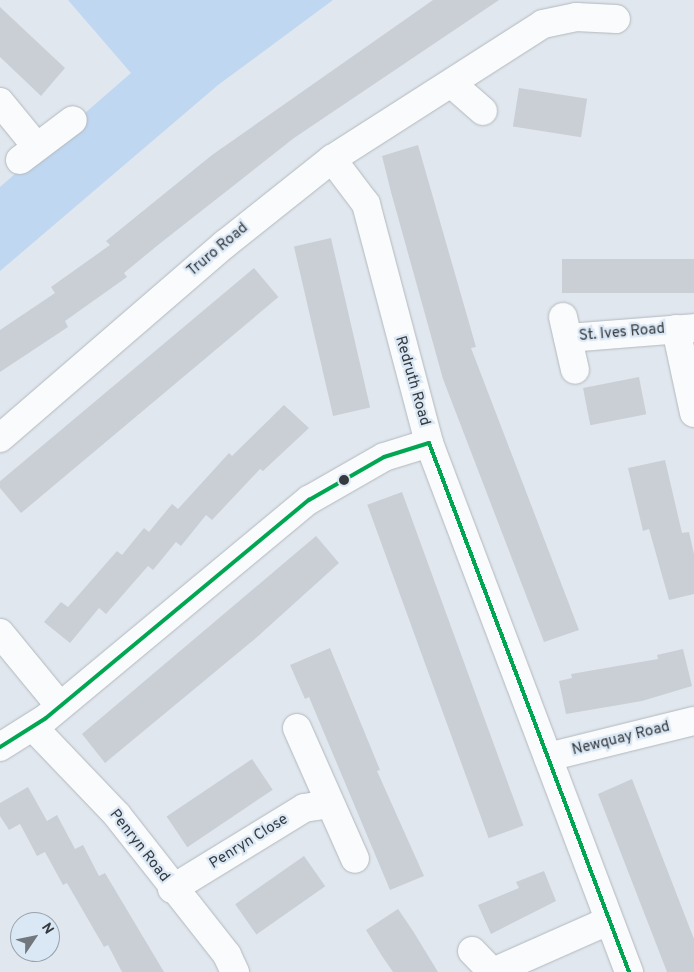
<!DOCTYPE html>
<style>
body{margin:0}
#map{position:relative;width:694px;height:972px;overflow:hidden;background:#e0e7ee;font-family:Overpass,sans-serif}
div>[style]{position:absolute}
.green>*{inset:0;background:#bfd7f0}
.building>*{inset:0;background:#cacfd5;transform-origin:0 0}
.roads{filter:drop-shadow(0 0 1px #b3b8be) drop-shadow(0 0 1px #b3b8be)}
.street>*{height:28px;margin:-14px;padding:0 14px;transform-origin:14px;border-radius:14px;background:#fafbfc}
.bus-1>*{height:4px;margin:-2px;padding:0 2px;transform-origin:2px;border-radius:2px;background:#00a651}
.dots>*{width:14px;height:14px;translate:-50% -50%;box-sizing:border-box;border:2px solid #dae7f4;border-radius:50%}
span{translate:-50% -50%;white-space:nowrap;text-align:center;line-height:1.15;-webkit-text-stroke:4.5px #dae7f4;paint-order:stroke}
.street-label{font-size:15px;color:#353a3f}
.north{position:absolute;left:10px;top:912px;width:50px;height:50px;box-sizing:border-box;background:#dae7f4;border:1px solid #98a2ac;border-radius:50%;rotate:56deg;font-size:14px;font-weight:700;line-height:20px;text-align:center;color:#353a3f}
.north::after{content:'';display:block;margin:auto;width:18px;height:22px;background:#71777c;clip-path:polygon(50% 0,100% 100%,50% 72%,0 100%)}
</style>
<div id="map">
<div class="green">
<i style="clip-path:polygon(68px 0,333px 0,218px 85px,0 271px,0 187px,131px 73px)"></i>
</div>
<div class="building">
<i style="clip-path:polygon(433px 0,499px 0,294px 138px,158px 245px,124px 273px,127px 277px,65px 321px,68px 327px,0 372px,0 330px,55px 293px,51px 287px,110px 245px,106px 241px,212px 155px)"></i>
<i style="clip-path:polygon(0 7px,65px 68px,41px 96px,0 57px)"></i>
<i style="left:519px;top:88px;width:69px;height:39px;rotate:9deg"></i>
<i style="clip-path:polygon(418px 145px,476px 347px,471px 348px,579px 630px,544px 642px,443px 379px,391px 192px,382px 156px)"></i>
<i style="left:331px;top:238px;width:174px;height:38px;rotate:77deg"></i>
<i style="left:694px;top:259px;width:34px;height:132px;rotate:90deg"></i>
<i style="left:254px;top:268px;width:38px;height:336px;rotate:50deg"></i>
<i style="left:639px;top:377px;width:38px;height:57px;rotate:79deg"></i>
<i style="clip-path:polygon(284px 405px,309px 428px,263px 471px,260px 469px,212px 520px,206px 515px,181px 546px,176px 542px,153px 570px,148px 566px,106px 614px,99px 608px,70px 643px,44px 622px,61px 602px,68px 607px,117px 551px,122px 555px,144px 528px,149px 532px,172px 504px,178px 509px,229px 453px,232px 456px)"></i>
<i style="clip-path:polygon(665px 460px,682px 533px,689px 532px,694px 554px,694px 594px,669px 600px,649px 529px,643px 531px,628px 468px)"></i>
<i style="left:402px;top:492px;width:355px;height:37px;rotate:70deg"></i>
<i style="clip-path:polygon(316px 536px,339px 563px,256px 638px,105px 763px,82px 734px)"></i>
<i style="clip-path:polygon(330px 648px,380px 770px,377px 771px,424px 876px,390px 890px,309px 697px,305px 699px,290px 665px)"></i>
<i style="clip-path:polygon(683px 649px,692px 686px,642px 701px,566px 714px,559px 681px,572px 678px,571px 674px,658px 659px,657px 655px)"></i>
<i style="left:252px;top:759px;width:37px;height:103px;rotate:56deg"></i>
<i style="clip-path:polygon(632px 779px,694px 939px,694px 972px,667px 972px,598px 794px)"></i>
<i style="clip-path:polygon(28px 787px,47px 821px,57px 815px,75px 849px,83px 845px,99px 876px,105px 873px,164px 972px,122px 972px,108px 945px,104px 947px,67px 883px,63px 885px,45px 852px,37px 856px,20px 824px,9px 830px,0 816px,0 803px)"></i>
<i style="left:304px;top:856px;width:37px;height:84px;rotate:55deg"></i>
<i style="clip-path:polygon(544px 871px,556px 901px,491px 934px,478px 905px,519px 888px,516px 882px)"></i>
<i style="clip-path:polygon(398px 909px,413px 931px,438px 972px,393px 972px,382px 956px,366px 930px)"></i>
</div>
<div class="roads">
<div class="street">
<i style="left:452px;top:84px;width:41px;rotate:41.1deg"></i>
<i style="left:0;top:102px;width:57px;rotate:50.7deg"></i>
<i style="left:332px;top:159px;width:56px;rotate:52.9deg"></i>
<i style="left:366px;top:204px;width:247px;rotate:75.2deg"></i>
<i style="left:429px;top:443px;width:566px;rotate:69.29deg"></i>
<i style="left:20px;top:160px;width:66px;rotate:-37deg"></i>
<i style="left:563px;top:317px;width:54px;rotate:77.2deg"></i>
<i style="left:676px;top:329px;width:86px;rotate:77.9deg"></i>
<i style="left:568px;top:338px;width:126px;rotate:-4.5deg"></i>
<i style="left:0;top:438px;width:297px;rotate:-40.8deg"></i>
<i style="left:225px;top:244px;width:137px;rotate:-38.5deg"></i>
<i style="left:332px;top:159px;width:250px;rotate:-32.6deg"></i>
<i style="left:543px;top:24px;width:34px;rotate:-12deg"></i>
<i style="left:576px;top:17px;width:40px;rotate:2.9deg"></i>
<i style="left:0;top:633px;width:94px;rotate:50.6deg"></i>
<i style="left:33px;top:727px;width:122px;rotate:46.3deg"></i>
<i style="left:117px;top:815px;width:178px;rotate:51.8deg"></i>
<i style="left:227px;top:955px;width:19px;rotate:65deg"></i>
<i style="left:297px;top:728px;width:143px;rotate:66.1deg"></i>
<i style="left:0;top:747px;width:54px;rotate:-32.2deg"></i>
<i style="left:46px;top:718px;width:342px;rotate:-39.7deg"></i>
<i style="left:309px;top:500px;width:86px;rotate:-29.8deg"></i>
<i style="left:384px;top:457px;width:47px;rotate:-17.3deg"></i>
<i style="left:548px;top:757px;width:150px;rotate:-13.9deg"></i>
<i style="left:172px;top:889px;width:155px;rotate:-31.5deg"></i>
<i style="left:304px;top:808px;width:25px;rotate:-9deg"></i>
<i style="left:472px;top:951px;width:29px;rotate:46deg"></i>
<i style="left:493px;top:972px;width:116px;rotate:-23.9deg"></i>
<i style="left:599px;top:925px;width:12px;rotate:5deg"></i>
</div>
</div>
<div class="bus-1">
<i style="left:0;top:747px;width:54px;rotate:-32.2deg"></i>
<i style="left:46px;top:718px;width:342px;rotate:-39.7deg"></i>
<i style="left:309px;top:500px;width:86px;rotate:-29.8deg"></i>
<i style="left:384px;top:457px;width:47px;rotate:-17.3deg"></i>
<i style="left:429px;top:443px;width:566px;rotate:69.29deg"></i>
</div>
<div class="dots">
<i style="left:344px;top:480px;background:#353a3f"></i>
</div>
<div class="street-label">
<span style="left:218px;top:250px;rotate:-40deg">Truro Road</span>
<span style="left:622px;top:333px;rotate:-5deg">St. Ives Road</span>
<span style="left:412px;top:381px;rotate:74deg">Redruth Road</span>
<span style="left:621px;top:739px;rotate:-14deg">Newquay Road</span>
<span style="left:249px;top:842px;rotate:-32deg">Penryn Close</span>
<span style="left:139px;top:846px;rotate:52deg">Penryn Road</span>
</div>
<div class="north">N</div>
</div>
